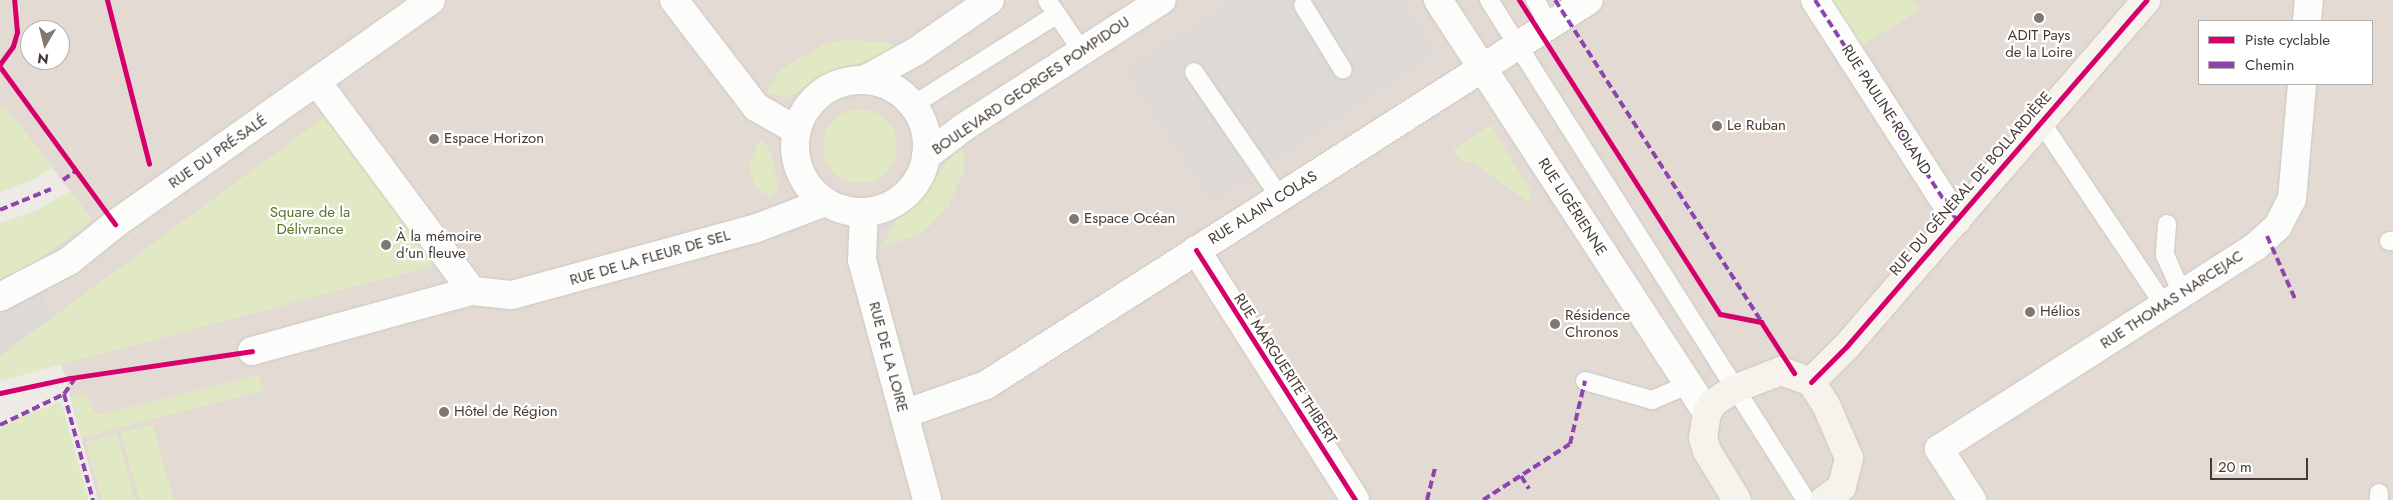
<!DOCTYPE html>
<meta charset="utf-8">
<style>
body{margin:0}
#map{position:relative;width:2393px;height:500px;overflow:hidden;background:#eeeae6;font-family:Jost,sans-serif}
div>[style]{position:absolute}
.residential>*{inset:0;background:#e3dbd3}
.green>*{inset:0;background:#e1e9c4;transform-origin:0 0}
.round{border-radius:50%}
.parking>*{inset:0;background:#ddd9d6}
.roads{filter:drop-shadow(0 0 1px #cac6c2) drop-shadow(0 0 1px #cac6c2)}
.lane>*{height:18px;margin:-9px;padding:0 9px;transform-origin:9px;border-radius:9px;background:#fcfcfb}
.street>*{height:28px;margin:-14px;padding:0 14px;transform-origin:14px;border-radius:14px;background:#fcfcfb}
.street>.ring{margin:-14px;padding:0;box-sizing:content-box;background:none;border:28px solid #fcfcfb;border-radius:50%}
.secondary>*{height:28px;margin:-14px;padding:0 14px;transform-origin:14px;border-radius:14px;background:#f6f2ec}
.quiet>*{height:4px;margin-top:-2px;transform-origin:0;background:repeating-linear-gradient(90deg,#8e44ad 0 8px,transparent 0 12px)}
.cycleway>*{height:5px;margin:-2.5px;padding:0 2.5px;transform-origin:2.5px;border-radius:2.5px;background:#d6006c}
.dots>*{width:14px;height:14px;translate:-50% -50%;box-sizing:border-box;border:2px solid #fff;border-radius:50%}
span{translate:-50% -50%;white-space:nowrap;text-align:center;line-height:1.15;-webkit-text-stroke:4.5px #fff;paint-order:stroke}
.poi-label{font-size:15px;color:#443a33}
.left{translate:0 -50%;text-align:left}
.street-label{font-size:15px;color:#443a33}
.park-label{font-size:15px;color:#527724}
.legend{position:absolute;left:2198px;top:20px;width:175px;height:65px;box-sizing:border-box;background:#fff;border:1px solid #b4b0ad;margin:0;padding:6px 9px;list-style:none;font-size:15px;color:#443a33}
.legend li{display:flex;align-items:center;gap:10px;height:25px}
.legend b{width:25px;border:1px solid #b4b0ad}
.north{position:absolute;left:20px;top:20px;width:50px;height:50px;box-sizing:border-box;background:#fff;border:1px solid #b4b0ad;border-radius:50%;rotate:188deg;font-size:14px;font-weight:700;line-height:20px;text-align:center;color:#443a33}
.north::after{content:'';display:block;margin:auto;width:18px;height:22px;background:#807872;clip-path:polygon(50% 0,100% 100%,50% 72%,0 100%)}
.scale{position:absolute;left:2210px;top:458px;width:98px;height:22px;box-sizing:border-box;border:2px solid #443a33;border-top:0;padding-left:6px;font-size:15px;line-height:18px;white-space:nowrap;color:#443a33;-webkit-text-stroke:4px #fff;paint-order:stroke}
</style>
<div id="map">
<div class="residential">
<i style="clip-path:polygon(evenodd,0 0,2393px 0,2393px 500px,98px 500px,34px 262px,92px 220px,5px 106px,0 109px,0 0,2199px 21px,2372px 21px,2372px 84px,2199px 84px,2199px 21px,0 0,30px 30px,60px 30px,60px 60px,30px 60px,30px 30px)"></i>
</div>
<div class="green">
<i style="clip-path:polygon(1825px 0,1914px 0,1920px 10px,1857px 49px)"></i>
<i style="clip-path:polygon(843px 40px,885px 42px,898px 47px,871px 60px,832px 70px,789px 97px,766px 94px,778px 72px,790px 64px,824px 44px)"></i>
<i style="clip-path:polygon(5px 106px,53px 167px,35px 179px,0 192px,0 109px)"></i>
<i class="round" style="left:823px;top:109px;width:74px;height:74px"></i>
<i style="clip-path:polygon(326px 116px,435px 265px,0 381px,0 356px)"></i>
<i style="clip-path:polygon(1491px 125px,1532px 194px,1528px 202px,1474px 163px,1463px 162px,1453px 150px)"></i>
<i style="clip-path:polygon(760px 139px,770px 150px,777px 180px,777px 190px,771px 197px,757px 188px,748px 167px)"></i>
<i style="clip-path:polygon(959px 146px,964px 154px,964px 171px,948px 207px,923px 233px,882px 247px,898px 218px,919px 200px)"></i>
<i style="clip-path:polygon(70px 191px,92px 220px,7px 282px,0 283px,0 223px,40px 209px)"></i>
<i style="clip-path:polygon(259px 375px,264px 390px,82px 438px,72px 397px,86px 394px,95px 413px,103px 414px)"></i>
<i style="clip-path:polygon(61px 402px,89px 500px,0 500px,0 429px,21px 416px)"></i>
<i style="left:153px;top:424px;width:79px;height:33px;rotate:75deg"></i>
<i style="clip-path:polygon(117px 433px,135px 500px,102px 500px,86px 442px)"></i>
</div>
<div class="parking">
<i style="clip-path:polygon(1234px 0,1401px 0,1436px 53px,1211px 201px,1126px 69px)"></i>
<i style="clip-path:polygon(34px 262px,50px 319px,0 356px,0 283px,7px 282px)"></i>
</div>
<div class="roads">
<div class="lane">
<i style="left:1047px;top:0;width:62px;rotate:55.5deg"></i>
<i style="left:1489px;top:0;width:592px;rotate:57.63deg"></i>
<i style="left:1535px;top:0;width:30px;rotate:60deg"></i>
<i style="left:1303px;top:5px;width:76px;rotate:58.4deg"></i>
<i style="left:1194px;top:72px;width:152px;rotate:55.5deg"></i>
<i style="left:913px;top:105px;width:169px;rotate:-32.2deg"></i>
<i style="left:2041px;top:122px;width:220px;rotate:56.1deg"></i>
<i style="left:2167px;top:224px;width:31px;rotate:94deg"></i>
<i style="left:2165px;top:255px;width:42px;rotate:65.9deg"></i>
<i style="left:2389px;top:241px;width:4px"></i>
<i style="left:1585px;top:381px;width:70px;rotate:15.8deg"></i>
<i style="left:1652px;top:400px;width:39px;rotate:-23deg"></i>
<i style="left:2379px;top:500px;width:7px;rotate:-90deg"></i>
</div>
<div class="street">
<i style="left:674px;top:0;width:135px;rotate:52.5deg"></i>
<i style="left:756px;top:107px;width:46px;rotate:29.9deg"></i>
<i style="left:1438px;top:0;width:493px;rotate:56.9deg"></i>
<i style="left:1815px;top:0;width:262px;rotate:57.2deg"></i>
<i style="left:2307px;top:21px;width:21px;rotate:-85deg"></i>
<i class="ring" style="left:795px;top:80px;width:104px;height:104px"></i>
<i style="left:864px;top:80px;width:58px;rotate:-28.8deg"></i>
<i style="left:915px;top:52px;width:91px;rotate:-34.7deg"></i>
<i style="left:317px;top:82px;width:260px;rotate:53.4deg"></i>
<i style="left:926px;top:156px;width:48px;rotate:-37.3deg"></i>
<i style="left:964px;top:127px;width:235px;rotate:-32.7deg"></i>
<i style="left:864px;top:212px;width:48px;rotate:92.4deg"></i>
<i style="left:862px;top:260px;width:249px;rotate:74.8deg"></i>
<i style="left:1196px;top:250px;width:296px;rotate:57.5deg"></i>
<i style="left:0;top:297px;width:78px;rotate:-27.6deg"></i>
<i style="left:69px;top:261px;width:59px;rotate:-38.8deg"></i>
<i style="left:115px;top:224px;width:387px;rotate:-35.3deg"></i>
<i style="left:252px;top:351px;width:228px;rotate:-15.3deg"></i>
<i style="left:472px;top:291px;width:40px;rotate:5.7deg"></i>
<i style="left:512px;top:295px;width:251px;rotate:-15.3deg"></i>
<i style="left:754px;top:229px;width:76px;rotate:-20.8deg"></i>
<i style="left:904px;top:414px;width:87px;rotate:-19.5deg"></i>
<i style="left:986px;top:385px;width:715px;rotate:-32.56deg"></i>
<i style="left:1972px;top:500px;width:61px;rotate:-122.9deg"></i>
<i style="left:1939px;top:449px;width:375px;rotate:-32.6deg"></i>
<i style="left:2255px;top:247px;width:31px;rotate:-42deg"></i>
<i style="left:2278px;top:226px;width:30px;rotate:-63deg"></i>
<i style="left:2292px;top:199px;width:115px;rotate:-85deg"></i>
</div>
<div class="secondary">
<i style="left:1811px;top:382px;width:49px;rotate:-45deg"></i>
<i style="left:1846px;top:347px;width:459px;rotate:-49.1deg"></i>
<i style="left:1737px;top:500px;width:57px;rotate:-121.5deg"></i>
<i style="left:1707px;top:451px;width:14px;rotate:-107deg"></i>
<i style="left:1703px;top:438px;width:25px;rotate:-81deg"></i>
<i style="left:1707px;top:413px;width:12px;rotate:-59deg"></i>
<i style="left:1713px;top:403px;width:25px;rotate:-34deg"></i>
<i style="left:1734px;top:389px;width:50px;rotate:-21deg"></i>
<i style="left:1781px;top:371px;width:32px;rotate:20deg"></i>
<i style="left:1811px;top:382px;width:27px;rotate:57deg"></i>
<i style="left:1826px;top:405px;width:58px;rotate:66.5deg"></i>
<i style="left:1849px;top:458px;width:30px;rotate:104deg"></i>
<i style="left:1842px;top:487px;width:22px;rotate:144deg"></i>
</div>
</div>
<div class="quiet">
<i style="left:1555px;top:0;width:384px;rotate:57.3deg"></i>
<i style="left:1815px;top:0;width:262px;rotate:57.2deg"></i>
<i style="left:63px;top:180px;width:16px;rotate:-35deg"></i>
<i style="left:0;top:210px;width:55px;rotate:-22.4deg"></i>
<i style="left:2267px;top:236px;width:69px;rotate:66deg"></i>
<i style="left:64px;top:394px;width:110px;rotate:74.7deg"></i>
<i style="left:0;top:425px;width:71px;rotate:-25.8deg"></i>
<i style="left:64px;top:394px;width:21px;rotate:-55deg"></i>
<i style="left:1521px;top:476px;width:15px;rotate:58deg"></i>
<i style="left:1427px;top:500px;width:34px;rotate:-76deg"></i>
<i style="left:1483px;top:500px;width:103px;rotate:-32.8deg"></i>
<i style="left:1570px;top:444px;width:65px;rotate:-76.6deg"></i>
</div>
<div class="cycleway">
<i style="left:107px;top:0;width:169px;rotate:75.6deg"></i>
<i style="left:1519px;top:0;width:373px;rotate:57.4deg"></i>
<i style="left:1720px;top:314px;width:42px;rotate:11deg"></i>
<i style="left:1761px;top:322px;width:61px;rotate:57.1deg"></i>
<i style="left:0;top:64px;width:22px;rotate:-54deg"></i>
<i style="left:13px;top:46px;width:15px;rotate:-74deg"></i>
<i style="left:17px;top:32px;width:32px;rotate:-95deg"></i>
<i style="left:0;top:67px;width:195px;rotate:53.8deg"></i>
<i style="left:1196px;top:250px;width:296px;rotate:57.5deg"></i>
<i style="left:1811px;top:382px;width:49px;rotate:-45deg"></i>
<i style="left:1846px;top:347px;width:459px;rotate:-49.1deg"></i>
<i style="left:0;top:393px;width:72px;rotate:-12.1deg"></i>
<i style="left:70px;top:378px;width:184px;rotate:-8.4deg"></i>
</div>
<div class="dots">
<i style="left:2039px;top:18px;background:#807872"></i>
<i style="left:1717px;top:126px;background:#807872"></i>
<i style="left:434px;top:139px;background:#807872"></i>
<i style="left:1074px;top:219px;background:#807872"></i>
<i style="left:386px;top:245px;background:#807872"></i>
<i style="left:2030px;top:312px;background:#807872"></i>
<i style="left:1555px;top:324px;background:#807872"></i>
<i style="left:444px;top:412px;background:#807872"></i>
</div>
<div class="poi-label">
<span style="left:2039px;top:44px">ADIT Pays<br>de la Loire</span>
<span class="left" style="left:1727px;top:126px">Le Ruban</span>
<span class="left" style="left:444px;top:139px">Espace Horizon</span>
<span class="left" style="left:1084px;top:219px">Espace Océan</span>
<span class="left" style="left:396px;top:245px">À la mémoire<br>d'un fleuve</span>
<span class="left" style="left:2040px;top:312px">Hélios</span>
<span class="left" style="left:1565px;top:324px">Résidence<br>Chronos</span>
<span class="left" style="left:454px;top:412px">Hôtel de Région</span>
</div>
<div class="street-label">
<span style="left:1031px;top:86px;rotate:-34deg">BOULEVARD GEORGES POMPIDOU</span>
<span style="left:1886px;top:110px;rotate:57deg">RUE PAULINE ROLAND</span>
<span style="left:218px;top:152px;rotate:-35deg">RUE DU PRÉ-SALÉ</span>
<span style="left:1971px;top:184px;rotate:-49deg">RUE DU GÉNÉRAL DE BOLLARDIÈRE</span>
<span style="left:1572px;top:207px;rotate:57deg">RUE LIGÉRIENNE</span>
<span style="left:1263px;top:208px;rotate:-32deg">RUE ALAIN COLAS</span>
<span style="left:650px;top:258px;rotate:-16deg">RUE DE LA FLEUR DE SEL</span>
<span style="left:2172px;top:300px;rotate:-33deg">RUE THOMAS NARCEJAC</span>
<span style="left:888px;top:357px;rotate:75deg">RUE DE LA LOIRE</span>
<span style="left:1285px;top:369px;rotate:57deg">RUE MARGUERITE THIBERT</span>
</div>
<div class="park-label">
<span style="left:310px;top:221px">Square de la<br>Délivrance</span>
</div>
<ul class="legend">
<li><b style="height:6px;background:#d6006c"></b>Piste cyclable</li>
<li><b style="height:6px;background:#8e44ad"></b>Chemin</li>
</ul>
<div class="north">N</div>
<div class="scale">20 m</div>
</div>
